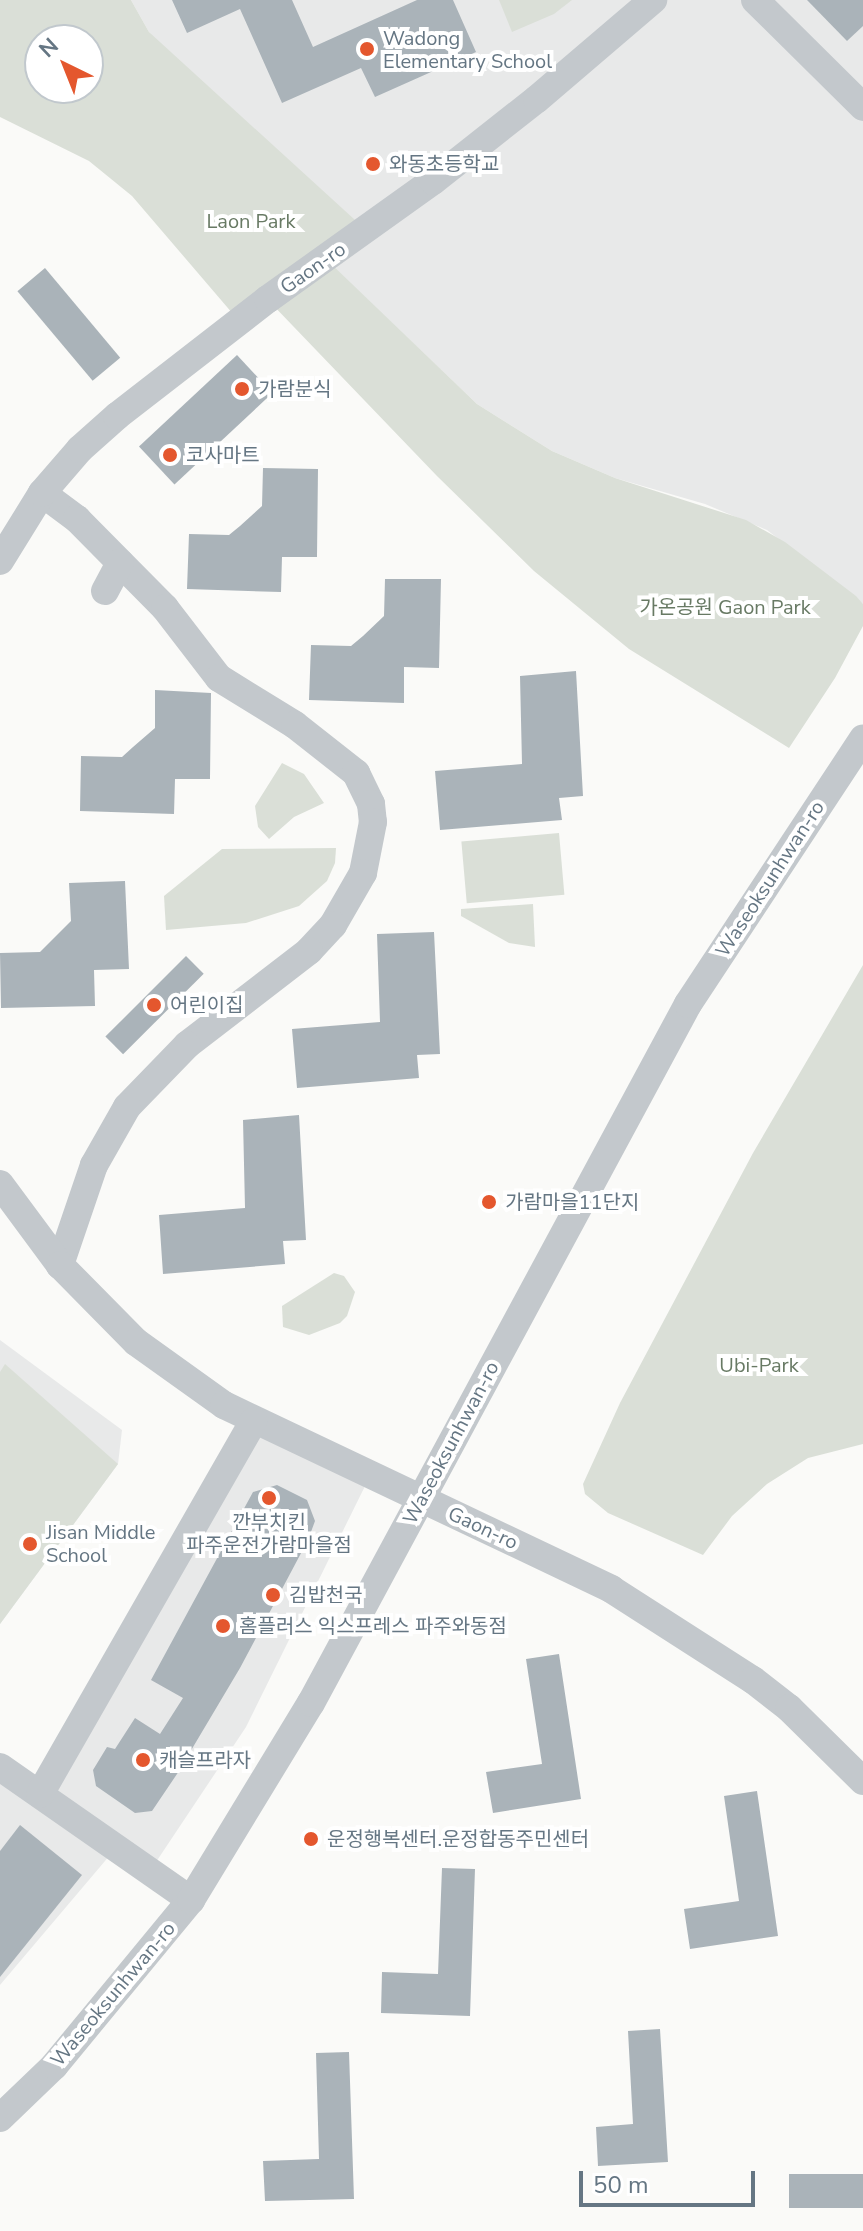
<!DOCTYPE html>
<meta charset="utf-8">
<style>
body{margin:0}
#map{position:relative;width:863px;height:2231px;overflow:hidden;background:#fafaf8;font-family:"Nunito Sans","Noto Sans KR",sans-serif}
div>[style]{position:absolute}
.built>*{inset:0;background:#e8e9e9}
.green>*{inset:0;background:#dadfd7;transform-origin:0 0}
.building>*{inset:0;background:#aab3b9;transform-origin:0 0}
.minor>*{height:28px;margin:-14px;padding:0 14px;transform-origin:14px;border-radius:14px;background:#c3c8cc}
.dots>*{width:22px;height:22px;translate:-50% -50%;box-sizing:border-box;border:4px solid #fff;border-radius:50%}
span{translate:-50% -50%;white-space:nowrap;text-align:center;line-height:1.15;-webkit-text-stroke:8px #fff;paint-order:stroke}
.poi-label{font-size:20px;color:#657683}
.left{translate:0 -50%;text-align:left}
.park-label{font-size:20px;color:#687a64}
.street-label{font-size:20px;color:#657683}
.north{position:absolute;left:24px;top:24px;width:80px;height:80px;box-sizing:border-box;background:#fff;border:2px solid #c1c8cd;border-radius:50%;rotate:317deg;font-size:22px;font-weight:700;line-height:32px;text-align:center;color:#657683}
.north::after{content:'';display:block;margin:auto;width:28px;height:36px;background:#e4572e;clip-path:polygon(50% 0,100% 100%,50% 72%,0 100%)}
.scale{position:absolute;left:579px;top:2171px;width:176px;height:36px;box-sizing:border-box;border:4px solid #657683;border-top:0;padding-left:10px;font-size:24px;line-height:28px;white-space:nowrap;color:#657683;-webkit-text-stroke:6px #fff;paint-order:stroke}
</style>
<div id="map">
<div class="built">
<i style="clip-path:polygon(131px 0,863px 0,863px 604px,767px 530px,705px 504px,615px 478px,552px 451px,477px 404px,325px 259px,149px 32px)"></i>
<i style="clip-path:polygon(0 1340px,122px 1430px,118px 1464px,0 1624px)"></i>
<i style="clip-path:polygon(253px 1422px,370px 1476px,246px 1727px,150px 1871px,116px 1848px,0 1985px,0 1767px,39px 1794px)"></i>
</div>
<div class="green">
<i style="clip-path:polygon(evenodd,0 0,131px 0,149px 32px,366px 230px,326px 259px,477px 404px,552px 451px,615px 478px,746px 520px,785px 542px,856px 596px,863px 604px,863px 626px,835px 678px,789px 748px,629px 649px,534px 571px,437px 476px,269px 301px,239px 321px,132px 196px,89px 161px,0 117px,0 0,40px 40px,88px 40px,88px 88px,40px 88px,40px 40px)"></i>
<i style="clip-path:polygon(499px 0,572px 0,554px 14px,512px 32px)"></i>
<i style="clip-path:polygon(282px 763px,304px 774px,324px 803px,294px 817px,269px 839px,258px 827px,255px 806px)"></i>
<i style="left:559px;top:833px;width:62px;height:98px;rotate:85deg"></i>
<i style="clip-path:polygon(336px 848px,335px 863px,327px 881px,299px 906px,246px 923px,166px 930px,164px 896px,222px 849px)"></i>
<i style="clip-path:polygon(533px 904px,535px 947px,509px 943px,461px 916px,461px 909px)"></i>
<i style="clip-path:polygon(863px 965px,863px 1444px,808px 1458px,767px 1484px,732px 1516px,703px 1555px,608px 1513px,585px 1494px,583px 1484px,620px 1403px,753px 1153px)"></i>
<i style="clip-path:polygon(334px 1273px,344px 1276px,355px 1292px,347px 1316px,340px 1323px,309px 1335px,283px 1327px,282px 1306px)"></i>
<i style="clip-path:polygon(5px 1364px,118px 1464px,0 1624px,0 1372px)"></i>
</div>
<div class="building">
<i style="clip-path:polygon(172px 0,292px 0,313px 47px,417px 0,453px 0,476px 52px,375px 97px,361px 68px,282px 103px,240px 9px,187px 33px)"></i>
<i style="clip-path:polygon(807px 0,863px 0,863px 26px,847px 41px)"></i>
<i style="left:45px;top:268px;width:117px;height:36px;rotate:50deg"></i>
<i style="left:237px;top:355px;width:52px;height:134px;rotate:47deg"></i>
<i style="clip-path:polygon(263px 468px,318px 469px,317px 557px,282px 557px,281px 592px,187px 589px,189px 534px,229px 535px,240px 526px,262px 506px)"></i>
<i style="clip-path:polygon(385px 579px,441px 579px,439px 668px,404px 667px,404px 703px,309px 700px,311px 645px,351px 646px,363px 636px,384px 616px)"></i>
<i style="clip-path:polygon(576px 671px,583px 796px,559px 798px,562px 820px,440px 830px,435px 771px,522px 764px,520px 676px)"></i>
<i style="clip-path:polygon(155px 690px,211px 693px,210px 779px,175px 779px,174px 814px,80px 811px,81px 756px,122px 757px,133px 747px,155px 728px)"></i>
<i style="clip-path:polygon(125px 881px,129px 969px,94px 970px,95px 1006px,1px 1008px,0 953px,40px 952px,71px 921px,69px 883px)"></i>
<i style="clip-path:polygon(434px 932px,440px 1054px,417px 1055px,419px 1078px,297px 1088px,292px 1029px,380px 1022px,377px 934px)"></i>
<i style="left:186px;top:956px;width:25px;height:114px;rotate:45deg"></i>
<i style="clip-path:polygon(299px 1115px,306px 1240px,283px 1241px,285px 1264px,163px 1274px,159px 1215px,245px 1208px,243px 1120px)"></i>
<i style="clip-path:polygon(277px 1485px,307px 1500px,315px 1521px,308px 1540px,240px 1668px,177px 1774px,152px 1811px,135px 1813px,96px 1786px,93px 1770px,107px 1747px,115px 1749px,135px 1718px,160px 1734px,183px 1698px,151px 1680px,253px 1492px)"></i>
<i style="clip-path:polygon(559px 1654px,581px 1799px,493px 1813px,486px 1772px,542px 1764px,526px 1659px)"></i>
<i style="clip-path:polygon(757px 1791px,778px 1936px,690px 1949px,684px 1909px,739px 1901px,724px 1796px)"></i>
<i style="clip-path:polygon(20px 1825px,82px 1875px,0 1977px,0 1851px)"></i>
<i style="clip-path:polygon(442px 1868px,475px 1869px,470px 2016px,381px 2013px,382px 1972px,438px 1974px)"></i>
<i style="clip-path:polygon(660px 2029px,668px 2162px,598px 2166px,596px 2127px,633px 2124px,628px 2031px)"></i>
<i style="clip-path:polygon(349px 2052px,354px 2199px,265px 2201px,263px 2161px,319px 2159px,316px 2053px)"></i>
<i style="left:863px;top:2174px;width:34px;height:74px;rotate:90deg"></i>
</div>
<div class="minor">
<i style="left:755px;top:0;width:152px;rotate:44.7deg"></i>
<i style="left:42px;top:493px;width:44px;rotate:36.6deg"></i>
<i style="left:77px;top:519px;width:125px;rotate:45.3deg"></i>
<i style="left:165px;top:608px;width:88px;rotate:52.4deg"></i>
<i style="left:219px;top:678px;width:89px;rotate:31.7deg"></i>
<i style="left:295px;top:725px;width:78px;rotate:38.2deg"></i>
<i style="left:356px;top:773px;width:34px;rotate:64deg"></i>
<i style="left:371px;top:804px;width:18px;rotate:84deg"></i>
<i style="left:373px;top:822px;width:52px;rotate:101.1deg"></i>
<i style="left:363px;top:873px;width:60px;rotate:120deg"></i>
<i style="left:333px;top:925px;width:35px;rotate:133deg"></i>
<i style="left:309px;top:951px;width:154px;rotate:142.4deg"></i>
<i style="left:187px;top:1045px;width:86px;rotate:134.1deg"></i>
<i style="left:127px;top:1107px;width:67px;rotate:119.6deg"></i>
<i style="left:94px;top:1165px;width:106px;rotate:108.8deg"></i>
<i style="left:0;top:561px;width:80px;rotate:-58.3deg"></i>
<i style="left:42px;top:493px;width:58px;rotate:-49.2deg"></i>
<i style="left:80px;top:449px;width:50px;rotate:-41.7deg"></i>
<i style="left:117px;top:416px;width:191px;rotate:-37.8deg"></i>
<i style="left:268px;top:299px;width:203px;rotate:-35.6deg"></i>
<i style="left:433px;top:181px;width:132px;rotate:-38.3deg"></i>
<i style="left:537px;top:99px;width:153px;rotate:-40.5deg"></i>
<i style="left:105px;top:591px;width:32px;rotate:-62deg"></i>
<i style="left:0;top:1184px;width:101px;rotate:53.5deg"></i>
<i style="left:60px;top:1265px;width:108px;rotate:45.4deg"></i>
<i style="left:136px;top:1342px;width:108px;rotate:35.6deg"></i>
<i style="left:224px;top:1405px;width:429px;rotate:25.4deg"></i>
<i style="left:611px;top:1589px;width:169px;rotate:32.7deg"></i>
<i style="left:753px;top:1680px;width:46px;rotate:37.9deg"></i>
<i style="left:789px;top:1708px;width:104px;rotate:44.6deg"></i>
<i style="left:0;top:1767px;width:233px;rotate:34.9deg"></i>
<i style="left:40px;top:1794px;width:429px;rotate:-60.2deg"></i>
<i style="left:0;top:2118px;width:75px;rotate:-43.9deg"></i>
<i style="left:54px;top:2066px;width:215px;rotate:-50.5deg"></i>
<i style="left:191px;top:1900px;width:231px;rotate:-58.7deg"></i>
<i style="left:311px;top:1703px;width:794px;rotate:-61.66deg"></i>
<i style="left:688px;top:1004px;width:318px;rotate:-56.6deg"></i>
</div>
<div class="dots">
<i style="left:367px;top:49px;background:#e4572e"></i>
<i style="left:373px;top:164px;background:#e4572e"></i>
<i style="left:242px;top:389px;background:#e4572e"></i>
<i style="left:170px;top:455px;background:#e4572e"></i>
<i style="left:154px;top:1005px;background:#e4572e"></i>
<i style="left:489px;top:1202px;background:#e4572e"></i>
<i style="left:269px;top:1498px;background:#e4572e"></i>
<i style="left:30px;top:1544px;background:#e4572e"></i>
<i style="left:273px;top:1595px;background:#e4572e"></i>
<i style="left:223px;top:1626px;background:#e4572e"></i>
<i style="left:143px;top:1760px;background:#e4572e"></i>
<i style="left:311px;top:1839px;background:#e4572e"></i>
</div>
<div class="poi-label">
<span class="left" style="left:383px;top:50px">Wadong<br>Elementary School</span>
<span class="left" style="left:389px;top:164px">와동초등학교</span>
<span class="left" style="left:258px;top:389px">가람분식</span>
<span class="left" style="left:186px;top:455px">코사마트</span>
<span class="left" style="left:170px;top:1005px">어린이집</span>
<span class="left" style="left:505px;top:1202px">가람마을11단지</span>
<span style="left:269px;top:1534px">깐부치킨<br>파주운전가람마을점</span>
<span class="left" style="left:46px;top:1544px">Jisan Middle<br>School</span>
<span class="left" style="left:289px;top:1595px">김밥천국</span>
<span class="left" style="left:239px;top:1626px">홈플러스 익스프레스 파주와동점</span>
<span class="left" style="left:159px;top:1760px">캐슬프라자</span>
<span class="left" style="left:327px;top:1839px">운정행복센터.운정합동주민센터</span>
</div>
<div class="park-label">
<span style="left:251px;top:221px">Laon Park</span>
<span style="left:725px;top:607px">가온공원 Gaon Park</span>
<span style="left:759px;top:1365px">Ubi-Park</span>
</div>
<div class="street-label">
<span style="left:313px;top:268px;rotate:-35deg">Gaon-ro</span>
<span style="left:770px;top:879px;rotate:-57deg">Waseoksunhwan-ro</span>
<span style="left:451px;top:1443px;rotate:-62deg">Waseoksunhwan-ro</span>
<span style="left:483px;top:1528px;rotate:25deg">Gaon-ro</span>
<span style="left:113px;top:1994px;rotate:-50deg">Waseoksunhwan-ro</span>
</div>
<div class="north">N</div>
<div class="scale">50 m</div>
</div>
